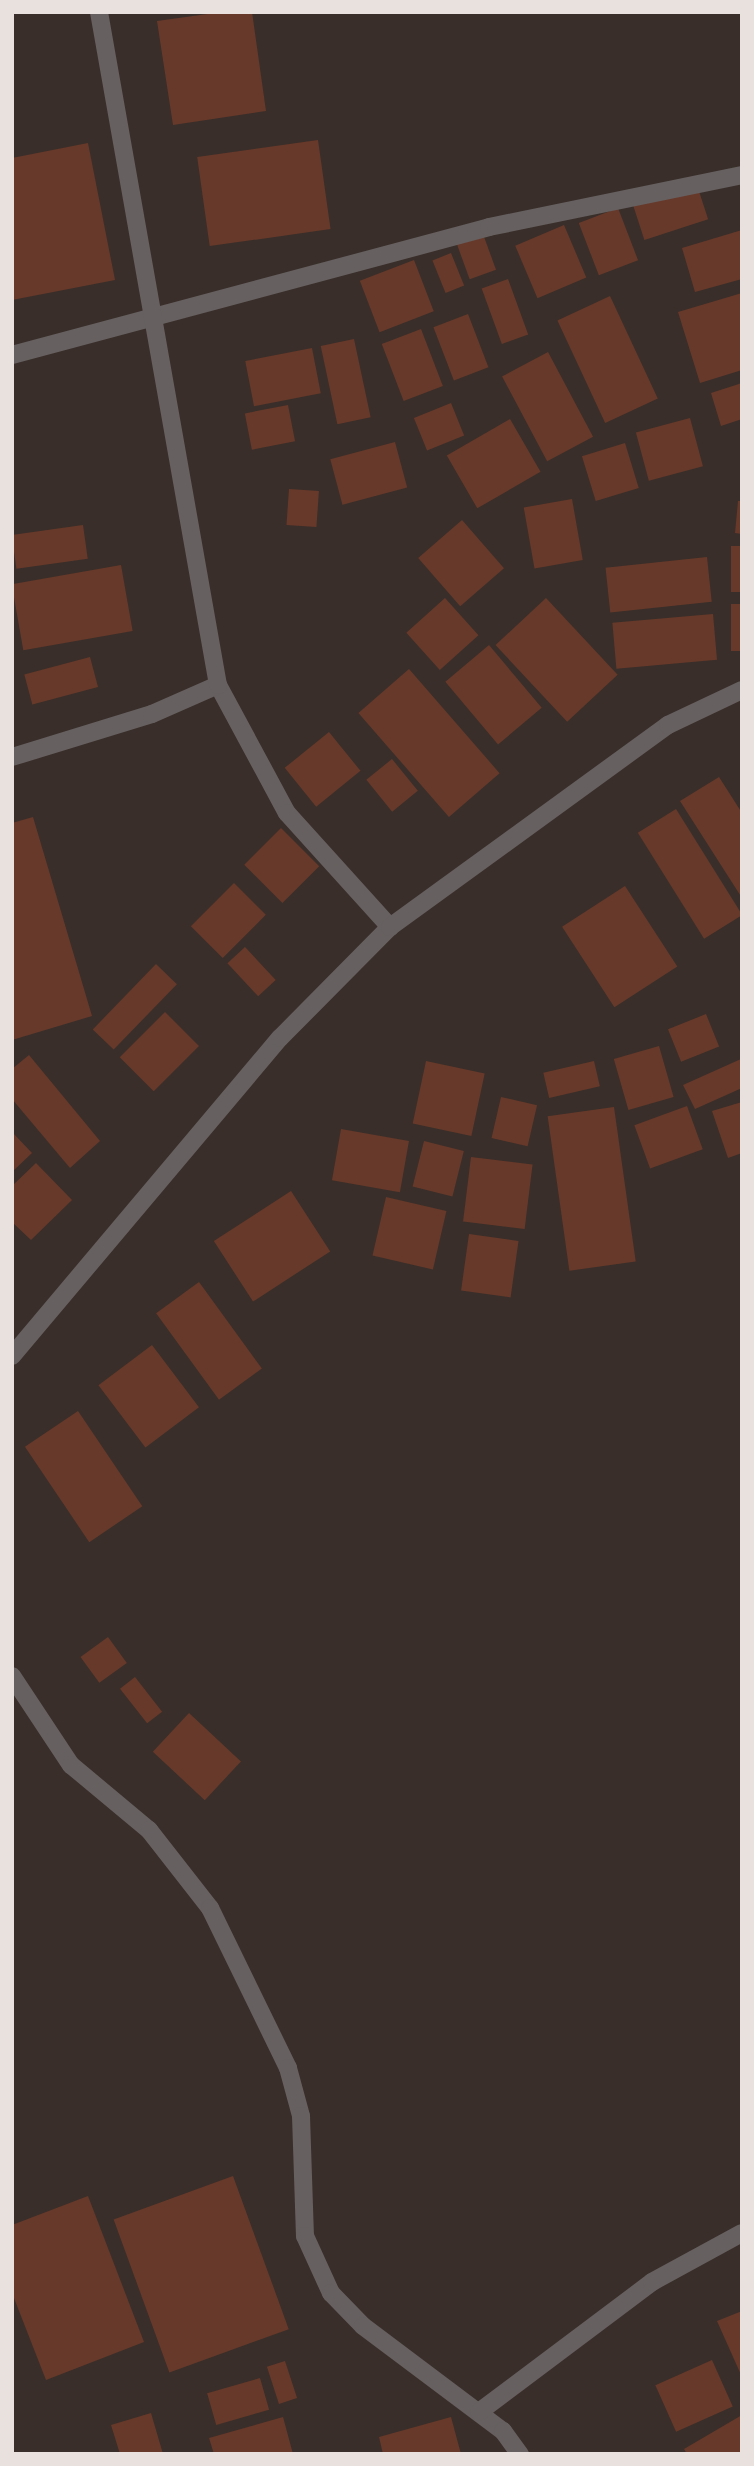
<!DOCTYPE html>
<style>
body{margin:0}
#map{position:relative;width:754px;height:2466px;overflow:hidden;background:#392e29;font-family:"Varela Round",sans-serif}
div>[style]{position:absolute}
.building>*{inset:0;background:#67392a;transform-origin:0 0}
.minor>*{height:18px;margin:-9px;padding:0 9px;transform-origin:9px;border-radius:9px;background:#666060}
span{translate:-50% -50%;white-space:nowrap;text-align:center;line-height:1.15;-webkit-text-stroke:6px #2f2420;paint-order:stroke}
.frame{position:absolute;inset:0;border:14px solid #e9e1de;pointer-events:none}
</style>
<div id="map">
<div class="building">
<i style="clip-path:polygon(222px 12px,252px 12px,266px 111px,173px 125px,157px 21px)"></i>
<i style="left:318px;top:140px;width:90px;height:122px;rotate:82deg"></i>
<i style="clip-path:polygon(88px 143px,115px 280px,12px 300px,12px 158px)"></i>
<i style="left:697px;top:185px;width:36px;height:67px;rotate:72deg"></i>
<i style="left:618px;top:208px;width:56px;height:42px;rotate:69deg"></i>
<i style="left:564px;top:225px;width:57px;height:53px;rotate:67deg"></i>
<i style="clip-path:polygon(742px 230px,742px 279px,695px 292px,682px 248px)"></i>
<i style="left:483px;top:234px;width:38px;height:28px;rotate:70deg"></i>
<i style="left:451px;top:253px;width:35px;height:20px;rotate:68deg"></i>
<i style="left:414px;top:260px;width:55px;height:58px;rotate:69deg"></i>
<i style="left:508px;top:279px;width:59px;height:28px;rotate:70deg"></i>
<i style="clip-path:polygon(742px 293px,742px 370px,700px 383px,678px 312px)"></i>
<i style="left:610px;top:296px;width:113px;height:58px;rotate:65deg"></i>
<i style="left:468px;top:314px;width:57px;height:37px;rotate:69deg"></i>
<i style="left:421px;top:329px;width:61px;height:42px;rotate:69deg"></i>
<i style="left:354px;top:339px;width:80px;height:34px;rotate:78deg"></i>
<i style="left:312px;top:348px;width:46px;height:68px;rotate:79deg"></i>
<i style="left:548px;top:352px;width:96px;height:52px;rotate:62deg"></i>
<i style="clip-path:polygon(742px 383px,742px 419px,721px 426px,711px 393px)"></i>
<i style="left:451px;top:403px;width:35px;height:40px;rotate:68deg"></i>
<i style="left:288px;top:405px;width:37px;height:44px;rotate:79deg"></i>
<i style="left:690px;top:418px;width:50px;height:56px;rotate:75deg"></i>
<i style="left:510px;top:419px;width:61px;height:73px;rotate:60deg"></i>
<i style="left:395px;top:442px;width:47px;height:67px;rotate:75deg"></i>
<i style="left:625px;top:443px;width:47px;height:45px;rotate:73deg"></i>
<i style="left:289px;top:489px;width:30px;height:36px;rotate:4deg"></i>
<i style="left:572px;top:499px;width:62px;height:49px;rotate:80deg"></i>
<i style="clip-path:polygon(738px 501px,742px 501px,742px 534px,735px 533px)"></i>
<i style="left:462px;top:520px;width:64px;height:58px;rotate:49deg"></i>
<i style="left:83px;top:525px;width:34px;height:72px;rotate:82deg"></i>
<i style="left:731px;top:546px;width:11px;height:46px"></i>
<i style="left:707px;top:557px;width:45px;height:102px;rotate:84deg"></i>
<i style="left:121px;top:565px;width:67px;height:111px;rotate:80deg"></i>
<i style="left:445px;top:598px;width:50px;height:52px;rotate:48deg"></i>
<i style="left:546px;top:598px;width:105px;height:69px;rotate:47deg"></i>
<i style="left:731px;top:604px;width:11px;height:47px"></i>
<i style="left:713px;top:614px;width:46px;height:101px;rotate:85deg"></i>
<i style="left:489px;top:645px;width:82px;height:57px;rotate:50deg"></i>
<i style="left:90px;top:657px;width:31px;height:68px;rotate:75deg"></i>
<i style="left:409px;top:669px;width:138px;height:67px;rotate:49deg"></i>
<i style="left:329px;top:732px;width:50px;height:57px;rotate:51deg"></i>
<i style="left:392px;top:759px;width:41px;height:33px;rotate:51deg"></i>
<i style="clip-path:polygon(719px 777px,742px 813px,742px 898px,680px 801px)"></i>
<i style="left:676px;top:809px;width:125px;height:45px;rotate:58deg"></i>
<i style="clip-path:polygon(33px 817px,92px 1016px,12px 1040px,12px 823px)"></i>
<i style="left:281px;top:828px;width:54px;height:52px;rotate:45deg"></i>
<i style="left:234px;top:883px;width:45px;height:61px;rotate:45deg"></i>
<i style="left:625px;top:886px;width:96px;height:75px;rotate:57deg"></i>
<i style="left:245px;top:947px;width:45px;height:24px;rotate:47deg"></i>
<i style="left:156px;top:964px;width:29px;height:91px;rotate:44deg"></i>
<i style="left:165px;top:1012px;width:48px;height:64px;rotate:45deg"></i>
<i style="left:706px;top:1014px;width:35px;height:41px;rotate:68deg"></i>
<i style="left:659px;top:1046px;width:53px;height:47px;rotate:74deg"></i>
<i style="clip-path:polygon(29px 1055px,100px 1141px,70px 1168px,12px 1099px,12px 1069px)"></i>
<i style="clip-path:polygon(741px 1059px,742px 1088px,695px 1109px,683px 1085px)"></i>
<i style="left:426px;top:1061px;width:60px;height:64px;rotate:12deg"></i>
<i style="left:594px;top:1061px;width:26px;height:52px;rotate:77deg"></i>
<i style="left:501px;top:1097px;width:37px;height:42px;rotate:13deg"></i>
<i style="clip-path:polygon(742px 1102px,742px 1153px,728px 1158px,712px 1111px)"></i>
<i style="left:687px;top:1106px;width:46px;height:56px;rotate:70deg"></i>
<i style="left:614px;top:1107px;width:156px;height:67px;rotate:82deg"></i>
<i style="left:341px;top:1129px;width:69px;height:52px;rotate:10deg"></i>
<i style="clip-path:polygon(12px 1132px,32px 1153px,12px 1172px)"></i>
<i style="left:424px;top:1141px;width:41px;height:47px;rotate:14deg"></i>
<i style="left:471px;top:1157px;width:62px;height:65px;rotate:7deg"></i>
<i style="clip-path:polygon(36px 1163px,72px 1200px,31px 1240px,12px 1222px,12px 1186px)"></i>
<i style="left:291px;top:1191px;width:72px;height:92px;rotate:57deg"></i>
<i style="left:386px;top:1197px;width:62px;height:60px;rotate:13deg"></i>
<i style="left:469px;top:1234px;width:50px;height:57px;rotate:8deg"></i>
<i style="left:199px;top:1282px;width:107px;height:53px;rotate:54deg"></i>
<i style="left:152px;top:1345px;width:78px;height:67px;rotate:53deg"></i>
<i style="left:78px;top:1411px;width:115px;height:64px;rotate:56deg"></i>
<i style="left:108px;top:1637px;width:32px;height:34px;rotate:54deg"></i>
<i style="left:135px;top:1677px;width:44px;height:19px;rotate:52deg"></i>
<i style="left:189px;top:1713px;width:71px;height:53px;rotate:43deg"></i>
<i style="left:233px;top:2176px;width:163px;height:127px;rotate:70deg"></i>
<i style="clip-path:polygon(88px 2196px,144px 2342px,46px 2380px,12px 2293px,12px 2225px)"></i>
<i style="clip-path:polygon(742px 2311px,742px 2377px,717px 2321px)"></i>
<i style="left:712px;top:2360px;width:51px;height:62px;rotate:66deg"></i>
<i style="left:285px;top:2361px;width:39px;height:19px;rotate:72deg"></i>
<i style="left:260px;top:2378px;width:33px;height:55px;rotate:74deg"></i>
<i style="clip-path:polygon(151px 2413px,163px 2454px,120px 2454px,111px 2425px)"></i>
<i style="clip-path:polygon(742px 2415px,742px 2454px,687px 2454px,684px 2449px)"></i>
<i style="clip-path:polygon(283px 2417px,293px 2454px,214px 2454px,209px 2438px)"></i>
<i style="clip-path:polygon(451px 2417px,461px 2454px,383px 2454px,379px 2437px)"></i>
</div>
<div class="minor">
<i style="left:12px;top:355px;width:494px;rotate:-15deg"></i>
<i style="left:489px;top:227px;width:258px;rotate:-11.6deg"></i>
<i style="left:218px;top:685px;width:145px;rotate:61.7deg"></i>
<i style="left:287px;top:813px;width:154px;rotate:47.9deg"></i>
<i style="left:12px;top:757px;width:146px;rotate:-17.1deg"></i>
<i style="left:152px;top:714px;width:72px;rotate:-23.7deg"></i>
<i style="left:218px;top:685px;width:683px;rotate:-100.03deg"></i>
<i style="left:12px;top:1356px;width:416px;rotate:-49.9deg"></i>
<i style="left:280px;top:1038px;width:156px;rotate:-45.3deg"></i>
<i style="left:390px;top:927px;width:344px;rotate:-36deg"></i>
<i style="left:668px;top:725px;width:82px;rotate:-25.3deg"></i>
<i style="left:12px;top:1676px;width:107px;rotate:56.5deg"></i>
<i style="left:71px;top:1765px;width:102px;rotate:39.8deg"></i>
<i style="left:149px;top:1830px;width:99px;rotate:52deg"></i>
<i style="left:210px;top:1908px;width:178px;rotate:64deg"></i>
<i style="left:288px;top:2068px;width:50px;rotate:74.8deg"></i>
<i style="left:301px;top:2116px;width:120px;rotate:88.1deg"></i>
<i style="left:305px;top:2236px;width:63px;rotate:65.5deg"></i>
<i style="left:331px;top:2293px;width:46px;rotate:45.9deg"></i>
<i style="left:363px;top:2326px;width:175px;rotate:36.9deg"></i>
<i style="left:503px;top:2431px;width:29px;rotate:54deg"></i>
<i style="left:479px;top:2412px;width:216px;rotate:-36.9deg"></i>
<i style="left:652px;top:2282px;width:102px;rotate:-28.6deg"></i>
</div>
<div class="frame"></div>
</div>
